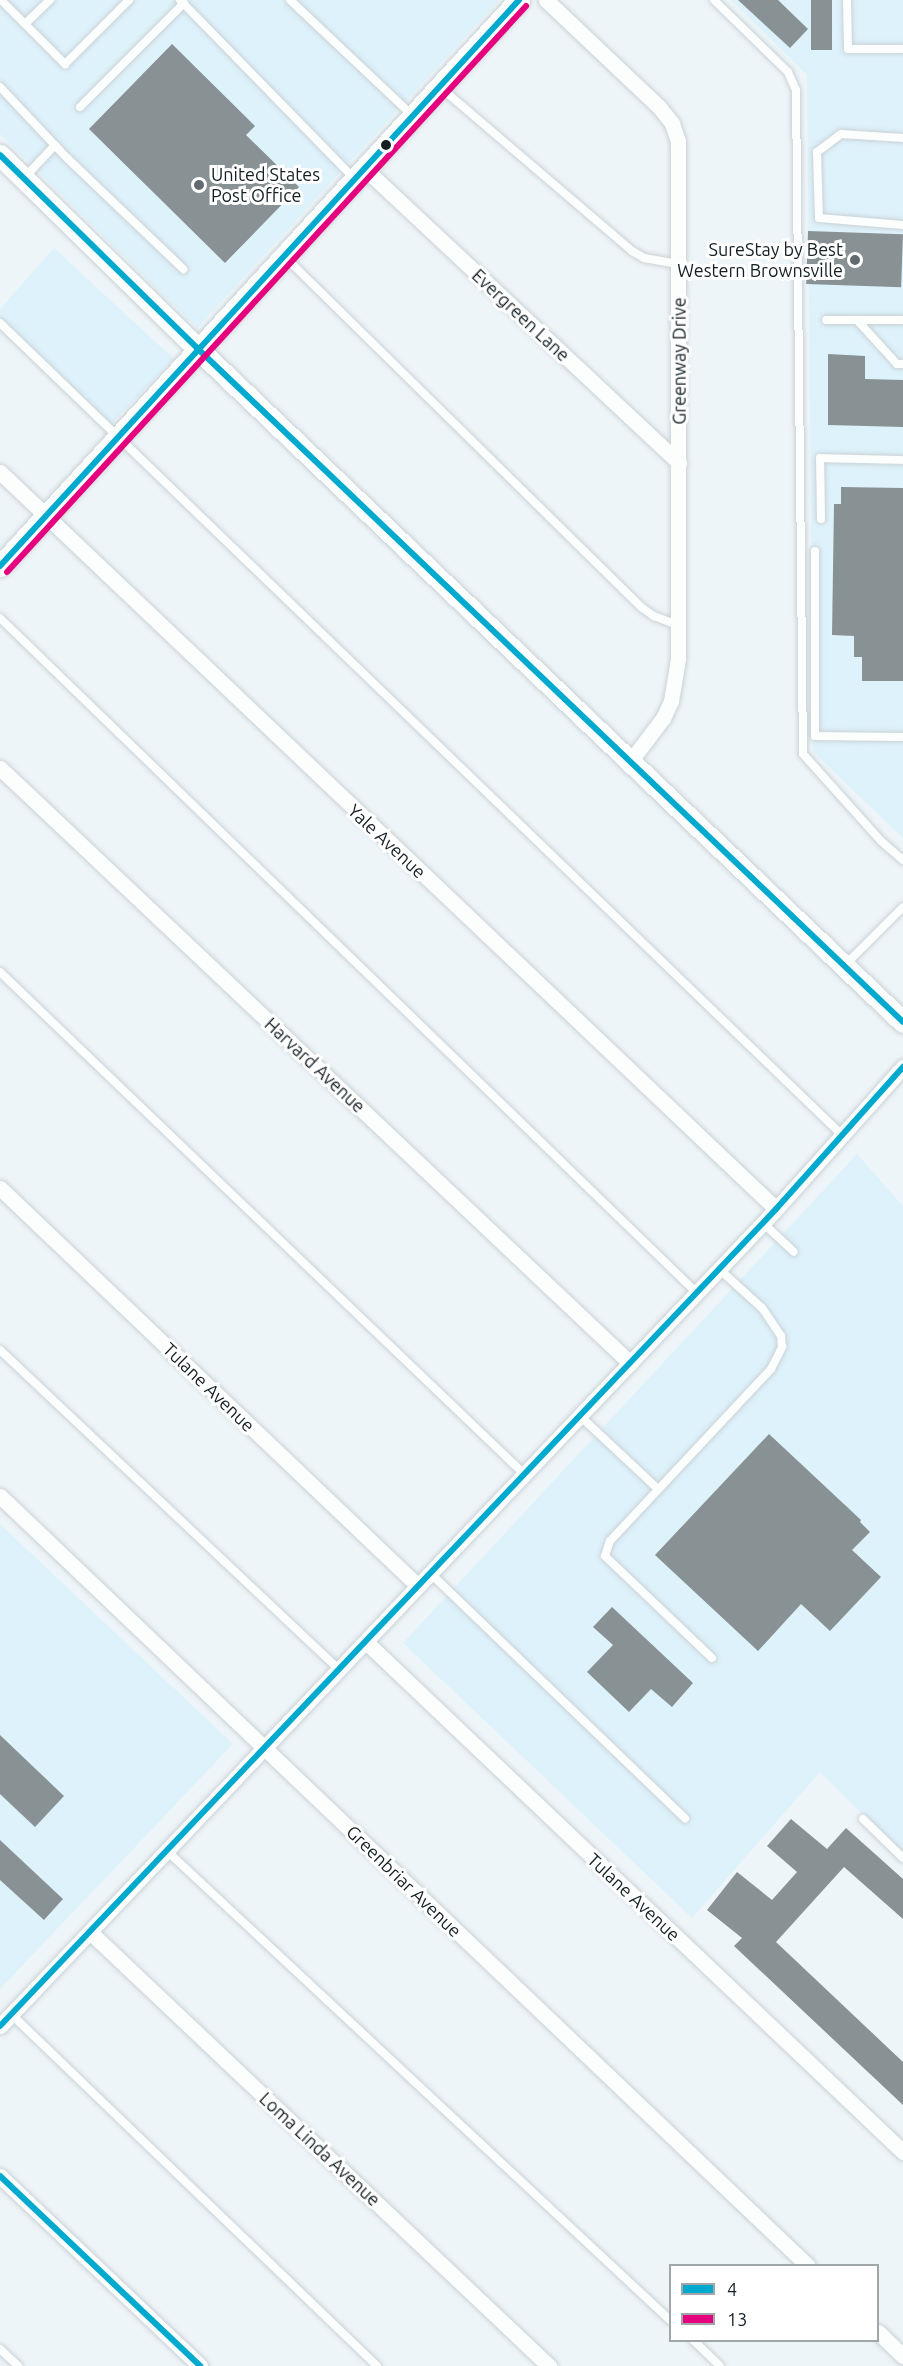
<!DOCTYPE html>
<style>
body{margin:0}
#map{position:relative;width:903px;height:2366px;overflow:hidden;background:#eef5f8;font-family:Ubuntu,sans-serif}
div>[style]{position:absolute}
.built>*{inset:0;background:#def2fb}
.building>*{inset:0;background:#889193;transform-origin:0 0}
.roads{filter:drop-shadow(0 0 2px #cad2d6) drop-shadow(0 0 2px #cad2d6)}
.lane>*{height:8px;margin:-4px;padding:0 4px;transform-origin:4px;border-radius:4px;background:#fcfefe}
.street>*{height:15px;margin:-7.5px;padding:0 7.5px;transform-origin:7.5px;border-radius:7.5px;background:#fcfefe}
.secondary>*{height:21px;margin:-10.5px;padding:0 10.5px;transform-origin:10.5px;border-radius:10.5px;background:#fcfefe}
.bus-1>*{height:6px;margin:-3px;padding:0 3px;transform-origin:3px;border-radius:3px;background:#00a9ce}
.bus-2>*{height:6px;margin:-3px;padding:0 3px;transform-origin:3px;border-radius:3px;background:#e5007d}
.dots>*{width:16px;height:16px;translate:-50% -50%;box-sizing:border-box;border:3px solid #fff;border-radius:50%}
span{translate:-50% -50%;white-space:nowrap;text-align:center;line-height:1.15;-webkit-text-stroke:6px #fff;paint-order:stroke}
.poi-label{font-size:18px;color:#152025}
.left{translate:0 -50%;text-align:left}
.right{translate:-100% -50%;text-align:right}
.street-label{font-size:18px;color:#152025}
.legend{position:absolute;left:669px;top:2264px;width:210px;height:78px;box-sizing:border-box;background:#fff;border:2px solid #a1a6a8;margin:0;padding:8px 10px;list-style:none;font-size:18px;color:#152025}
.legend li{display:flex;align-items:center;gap:12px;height:30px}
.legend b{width:30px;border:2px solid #a1a6a8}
</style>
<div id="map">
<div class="built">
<i style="clip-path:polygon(0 0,499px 0,197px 328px,0 134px)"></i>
<i style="clip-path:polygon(731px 0,903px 0,903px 838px,813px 752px,807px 75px)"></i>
<i style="clip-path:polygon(54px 248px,174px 359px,105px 430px,0 319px,0 309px)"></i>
<i style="clip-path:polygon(857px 1154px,903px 1206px,903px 1854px,820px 1772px,692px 1918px,403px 1643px)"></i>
<i style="clip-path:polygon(0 1524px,233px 1744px,0 1989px)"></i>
</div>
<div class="building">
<i style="clip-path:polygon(738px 0,778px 0,808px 29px,790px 48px)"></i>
<i style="left:811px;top:0;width:21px;height:50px"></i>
<i style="clip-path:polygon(172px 44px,255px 126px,246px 135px,299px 187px,225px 263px,89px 129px)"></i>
<i style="left:808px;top:231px;width:95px;height:53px;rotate:2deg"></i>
<i style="clip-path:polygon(828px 354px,865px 356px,865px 379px,903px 380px,903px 427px,828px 425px)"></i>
<i style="clip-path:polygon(841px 487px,903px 488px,903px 681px,862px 681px,862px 657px,854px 657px,854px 636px,832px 635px,834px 504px,841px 504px)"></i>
<i style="clip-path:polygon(769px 1434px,861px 1520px,860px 1522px,870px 1532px,852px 1550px,881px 1577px,830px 1631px,801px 1604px,758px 1651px,655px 1555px)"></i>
<i style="clip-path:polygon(612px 1607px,693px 1683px,672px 1707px,651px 1689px,629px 1712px,587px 1672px,613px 1645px,593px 1627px)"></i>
<i style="clip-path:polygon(0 1735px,64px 1796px,35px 1827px,0 1794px)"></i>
<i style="clip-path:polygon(791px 1819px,827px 1849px,846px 1828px,903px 1879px,903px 1919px,844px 1867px,776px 1942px,903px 2062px,903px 2105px,734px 1946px,742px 1938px,707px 1910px,737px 1872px,772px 1900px,797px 1872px,767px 1846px)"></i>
<i style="clip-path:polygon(0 1840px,63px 1899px,44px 1920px,0 1880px)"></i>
</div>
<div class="roads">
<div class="lane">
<i style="left:1px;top:0;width:91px;rotate:45deg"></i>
<i style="left:65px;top:64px;width:91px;rotate:-45deg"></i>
<i style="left:180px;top:0;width:248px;rotate:45.7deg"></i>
<i style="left:290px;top:0;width:166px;rotate:43.3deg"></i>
<i style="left:714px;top:0;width:103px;rotate:44.2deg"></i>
<i style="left:788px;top:72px;width:20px;rotate:66deg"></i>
<i style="left:796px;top:90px;width:664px;rotate:89.4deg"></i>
<i style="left:803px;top:754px;width:117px;rotate:48.1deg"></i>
<i style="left:881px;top:841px;width:29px;rotate:41deg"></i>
<i style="left:847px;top:0;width:49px;rotate:88.8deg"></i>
<i style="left:848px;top:49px;width:55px"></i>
<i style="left:25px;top:24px;width:35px;rotate:-44deg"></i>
<i style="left:0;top:87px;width:98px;rotate:46.7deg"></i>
<i style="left:67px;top:158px;width:161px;rotate:43.7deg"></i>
<i style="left:440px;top:87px;width:253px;rotate:40.5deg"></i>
<i style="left:632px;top:251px;width:14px;rotate:30deg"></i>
<i style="left:644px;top:258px;width:36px;rotate:10deg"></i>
<i style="left:80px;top:107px;width:147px;rotate:-45deg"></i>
<i style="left:903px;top:138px;width:62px;rotate:-176.3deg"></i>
<i style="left:841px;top:134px;width:30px;rotate:143deg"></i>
<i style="left:817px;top:152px;width:66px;rotate:88.3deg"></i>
<i style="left:819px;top:218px;width:84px;rotate:4.8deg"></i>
<i style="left:25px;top:177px;width:44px;rotate:-46.8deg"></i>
<i style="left:284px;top:256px;width:501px;rotate:44.51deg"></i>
<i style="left:641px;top:607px;width:16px;rotate:35deg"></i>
<i style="left:654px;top:616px;width:26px;rotate:21deg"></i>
<i style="left:826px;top:320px;width:77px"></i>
<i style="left:857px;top:320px;width:59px;rotate:47.7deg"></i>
<i style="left:897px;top:364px;width:6px"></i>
<i style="left:0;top:323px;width:1170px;rotate:43.96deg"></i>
<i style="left:821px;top:519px;width:61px;rotate:-90.9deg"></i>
<i style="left:820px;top:458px;width:83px;rotate:1.4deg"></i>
<i style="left:815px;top:551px;width:185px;rotate:90deg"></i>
<i style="left:815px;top:736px;width:88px;rotate:0.7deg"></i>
<i style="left:0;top:618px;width:970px;rotate:44.08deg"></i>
<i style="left:844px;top:966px;width:83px;rotate:-45deg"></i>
<i style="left:0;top:972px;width:726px;rotate:43.77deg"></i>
<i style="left:763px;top:1223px;width:42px;rotate:43.1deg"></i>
<i style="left:0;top:1350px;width:466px;rotate:43.3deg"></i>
<i style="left:580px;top:1416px;width:107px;rotate:43.1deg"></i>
<i style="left:430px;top:1573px;width:354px;rotate:43.9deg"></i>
<i style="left:712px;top:1658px;width:148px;rotate:-136.4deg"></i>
<i style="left:605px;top:1556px;width:16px;rotate:-72deg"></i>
<i style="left:610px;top:1541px;width:236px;rotate:-46.9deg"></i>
<i style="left:771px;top:1369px;width:25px;rotate:-63deg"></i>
<i style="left:782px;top:1347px;width:11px;rotate:-95deg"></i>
<i style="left:781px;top:1336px;width:34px;rotate:-124deg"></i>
<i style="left:762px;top:1308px;width:58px;rotate:-137.8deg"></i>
<i style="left:863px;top:1819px;width:56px;rotate:44.3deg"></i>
<i style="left:167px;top:1851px;width:688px;rotate:43deg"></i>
<i style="left:11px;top:2014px;width:508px;rotate:43.88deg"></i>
<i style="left:693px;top:2340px;width:37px;rotate:44deg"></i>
<i style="left:0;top:2349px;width:25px;rotate:43deg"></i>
</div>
<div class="street">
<i style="left:546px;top:0;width:156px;rotate:43.4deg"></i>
<i style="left:659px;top:107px;width:21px;rotate:51deg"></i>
<i style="left:672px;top:123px;width:19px;rotate:72deg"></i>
<i style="left:678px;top:141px;width:518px;rotate:90deg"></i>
<i style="left:678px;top:659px;width:43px;rotate:99.5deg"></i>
<i style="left:671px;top:701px;width:19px;rotate:115deg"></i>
<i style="left:663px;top:718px;width:56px;rotate:127.1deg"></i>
<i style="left:363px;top:167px;width:433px;rotate:43.1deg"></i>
<i style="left:0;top:472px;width:1070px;rotate:43.52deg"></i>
<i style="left:0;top:768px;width:867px;rotate:43.36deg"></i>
<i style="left:0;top:1188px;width:577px;rotate:43.6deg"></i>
<i style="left:0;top:1496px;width:1116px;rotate:43.62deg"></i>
<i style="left:366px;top:1642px;width:741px;rotate:43.52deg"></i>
<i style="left:90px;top:1932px;width:632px;rotate:43.4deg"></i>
<i style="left:0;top:2026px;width:1127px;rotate:-46.47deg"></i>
<i style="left:776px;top:1209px;width:191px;rotate:-48.2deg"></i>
<i style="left:0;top:2176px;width:276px;rotate:43.5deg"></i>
<i style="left:878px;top:2332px;width:35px;rotate:44deg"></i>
</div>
<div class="secondary">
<i style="left:0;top:155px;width:276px;rotate:44.4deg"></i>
<i style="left:197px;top:348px;width:976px;rotate:43.67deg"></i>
<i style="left:0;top:566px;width:768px;rotate:-47.48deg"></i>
</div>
</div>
<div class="bus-1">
<i style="left:0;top:155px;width:276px;rotate:44.4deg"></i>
<i style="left:197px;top:348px;width:976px;rotate:43.67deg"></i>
<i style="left:0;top:566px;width:768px;rotate:-47.48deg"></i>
<i style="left:0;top:2026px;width:1127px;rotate:-46.47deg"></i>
<i style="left:776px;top:1209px;width:191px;rotate:-48.2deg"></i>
<i style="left:0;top:2176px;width:276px;rotate:43.5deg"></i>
</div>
<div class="bus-2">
<i style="left:7px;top:572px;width:768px;rotate:-47.48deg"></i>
</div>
<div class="dots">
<i style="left:386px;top:145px;background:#152025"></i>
<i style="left:199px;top:185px;background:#616b6f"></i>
<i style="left:855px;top:260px;background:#616b6f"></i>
</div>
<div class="poi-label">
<span class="left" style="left:211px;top:185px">United States<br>Post Office</span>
<span class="right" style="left:843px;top:260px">SureStay by Best<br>Western Brownsville</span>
</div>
<div class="street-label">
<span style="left:521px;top:315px;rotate:43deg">Evergreen Lane</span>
<span style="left:679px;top:361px;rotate:-90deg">Greenway Drive</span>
<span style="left:387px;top:841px;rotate:43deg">Yale Avenue</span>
<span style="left:315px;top:1065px;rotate:43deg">Harvard Avenue</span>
<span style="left:209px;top:1387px;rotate:44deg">Tulane Avenue</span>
<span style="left:404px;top:1881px;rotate:44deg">Greenbriar Avenue</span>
<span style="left:634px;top:1897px;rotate:43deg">Tulane Avenue</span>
<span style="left:320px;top:2149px;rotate:43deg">Loma Linda Avenue</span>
</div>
<ul class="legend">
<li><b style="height:8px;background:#00a9ce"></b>4</li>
<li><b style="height:8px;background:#e5007d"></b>13</li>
</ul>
</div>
